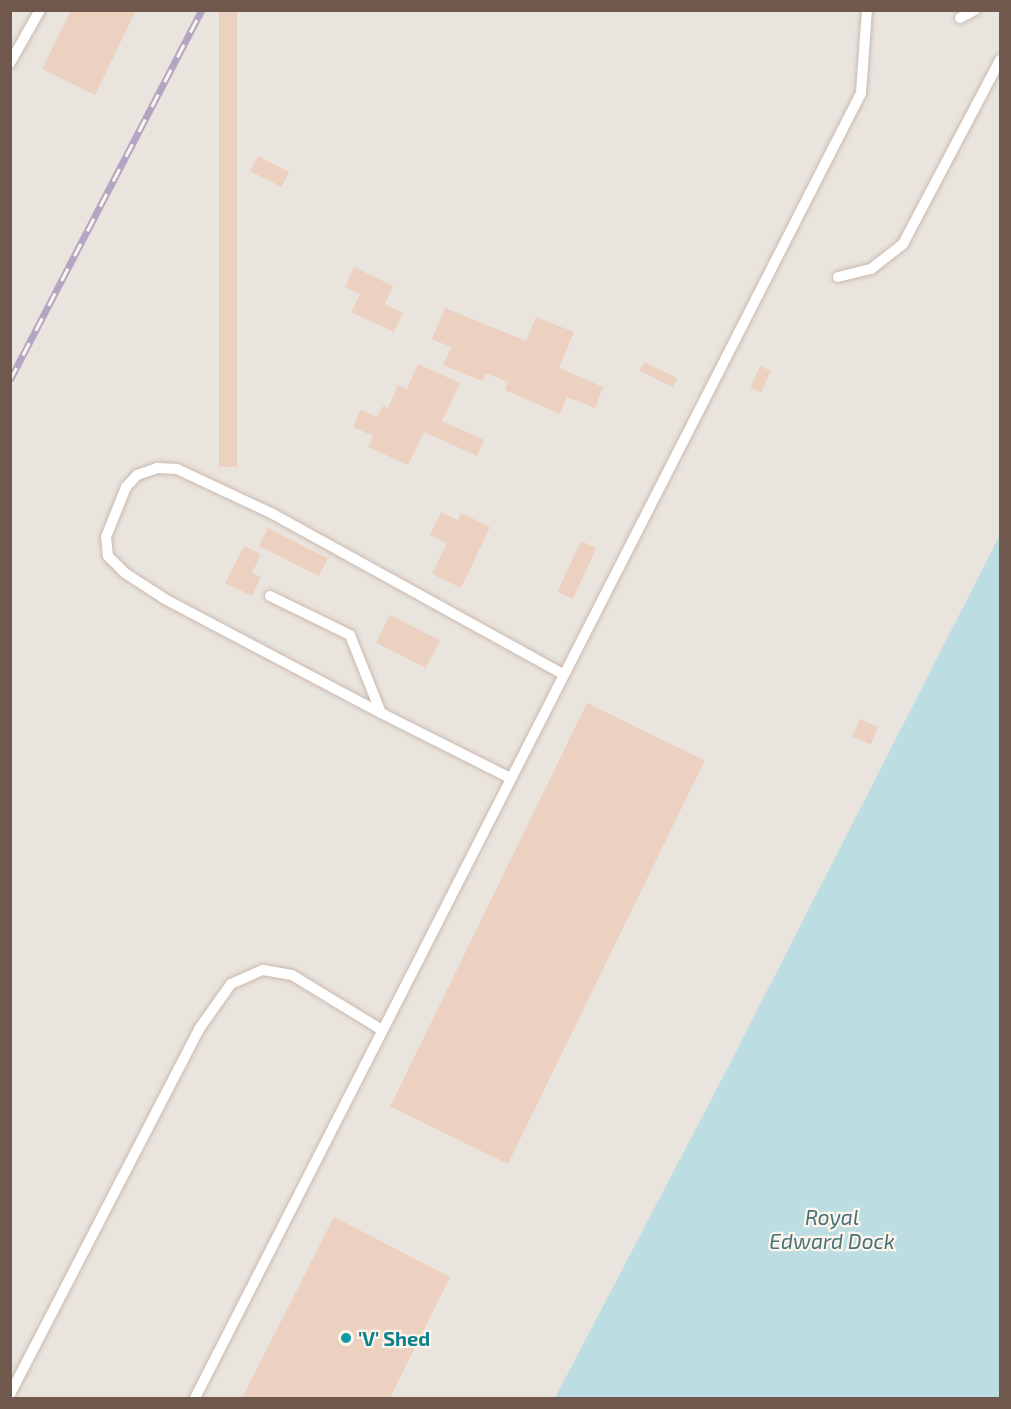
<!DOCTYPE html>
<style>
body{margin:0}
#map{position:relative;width:1011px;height:1409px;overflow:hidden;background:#faf1e5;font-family:"Exo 2",sans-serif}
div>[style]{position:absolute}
.industrial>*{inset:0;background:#eae4df;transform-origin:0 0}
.water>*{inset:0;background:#bcdde1}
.building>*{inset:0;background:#ecd0c0;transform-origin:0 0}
.roads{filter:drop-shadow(0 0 2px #cab9ad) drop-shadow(0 0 2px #cab9ad)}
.lane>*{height:10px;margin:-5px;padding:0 5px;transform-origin:5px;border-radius:5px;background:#fff}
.rail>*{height:7px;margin-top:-3.5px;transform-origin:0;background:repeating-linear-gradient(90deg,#fdf5eb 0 14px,#b4a5c2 0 28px);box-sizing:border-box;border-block:2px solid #b4a5c2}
.dots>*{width:16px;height:16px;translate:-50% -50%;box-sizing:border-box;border:3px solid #fdf5eb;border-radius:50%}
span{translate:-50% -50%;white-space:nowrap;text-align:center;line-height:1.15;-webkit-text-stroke:4.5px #fdf5eb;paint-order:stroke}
.culture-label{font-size:20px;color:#0d838f;font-weight:700}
.left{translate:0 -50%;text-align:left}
.water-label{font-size:21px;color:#46737b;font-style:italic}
.frame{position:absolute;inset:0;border:12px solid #70584d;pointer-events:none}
</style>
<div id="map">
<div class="industrial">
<i style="left:11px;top:11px;width:989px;height:1387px"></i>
</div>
<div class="water">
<i style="clip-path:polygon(1000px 535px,1000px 1398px,555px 1398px,724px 1075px)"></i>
</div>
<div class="building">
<i style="clip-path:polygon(71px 10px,136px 10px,95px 95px,42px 69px)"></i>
<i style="left:219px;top:10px;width:18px;height:457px"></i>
<i style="left:258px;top:156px;width:35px;height:17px;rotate:27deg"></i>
<i style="clip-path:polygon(354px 267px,393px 286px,385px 304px,403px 313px,394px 332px,351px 312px,360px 294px,345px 287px)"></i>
<i style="clip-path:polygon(445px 308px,526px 341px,536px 317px,574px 332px,559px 368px,603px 387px,595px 408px,567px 397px,560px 414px,505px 390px,508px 382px,486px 373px,482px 381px,443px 365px,451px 347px,432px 339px)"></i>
<i style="left:644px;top:362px;width:37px;height:10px;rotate:26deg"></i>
<i style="clip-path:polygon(418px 364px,460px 383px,442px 421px,484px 440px,477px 456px,424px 432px,408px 465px,368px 447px,373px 436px,353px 427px,361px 410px,377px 417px,383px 406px,388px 408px,398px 385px,407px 389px)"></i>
<i style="left:760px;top:366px;width:12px;height:24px;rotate:24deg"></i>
<i style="clip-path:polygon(441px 512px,458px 520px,461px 513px,490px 527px,461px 588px,432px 574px,447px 543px,430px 535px)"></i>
<i style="left:268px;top:528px;width:67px;height:20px;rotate:27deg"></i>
<i style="left:581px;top:541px;width:17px;height:56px;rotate:25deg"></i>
<i style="clip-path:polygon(244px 546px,261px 554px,252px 573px,261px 577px,252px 596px,225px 583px)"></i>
<i style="left:390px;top:615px;width:56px;height:31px;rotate:27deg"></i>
<i style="left:587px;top:703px;width:131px;height:449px;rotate:26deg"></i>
<i style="left:860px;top:719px;width:20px;height:19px;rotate:24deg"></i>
<i style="clip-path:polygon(334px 1217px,450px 1277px,390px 1398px,242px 1398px)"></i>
</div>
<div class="roads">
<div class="lane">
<i style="left:960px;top:18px;width:17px;rotate:-28deg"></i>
<i style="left:10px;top:63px;width:61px;rotate:-60.5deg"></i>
<i style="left:838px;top:277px;width:34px;rotate:-14deg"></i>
<i style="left:871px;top:269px;width:41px;rotate:-38deg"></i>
<i style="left:903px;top:244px;width:208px;rotate:-62.2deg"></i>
<i style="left:270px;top:596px;width:89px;rotate:26deg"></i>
<i style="left:350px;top:635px;width:84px;rotate:68.3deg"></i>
<i style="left:381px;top:713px;width:144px;rotate:26.7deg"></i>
<i style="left:381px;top:713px;width:244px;rotate:-152.2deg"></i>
<i style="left:165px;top:599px;width:48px;rotate:-147deg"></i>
<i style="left:125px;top:573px;width:24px;rotate:-135deg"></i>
<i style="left:108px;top:556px;width:19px;rotate:-96deg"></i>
<i style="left:106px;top:537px;width:54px;rotate:-68.2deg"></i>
<i style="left:126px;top:487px;width:16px;rotate:-47deg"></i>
<i style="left:137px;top:475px;width:21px;rotate:-19deg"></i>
<i style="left:157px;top:468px;width:20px;rotate:3deg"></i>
<i style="left:177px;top:469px;width:106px;rotate:25.1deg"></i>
<i style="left:273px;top:514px;width:331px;rotate:28.9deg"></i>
<i style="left:10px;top:1394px;width:411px;rotate:-62.6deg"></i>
<i style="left:199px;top:1029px;width:55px;rotate:-54.6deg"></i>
<i style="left:231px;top:984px;width:35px;rotate:-24deg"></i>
<i style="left:263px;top:970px;width:29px;rotate:10deg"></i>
<i style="left:292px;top:975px;width:105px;rotate:31.4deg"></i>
<i style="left:195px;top:1398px;width:1465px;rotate:-62.96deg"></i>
<i style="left:861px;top:93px;width:83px;rotate:-85.9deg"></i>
</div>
</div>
<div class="rail">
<i style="left:10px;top:380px;width:417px;rotate:-62.6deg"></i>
</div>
<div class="dots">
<i style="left:346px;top:1338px;background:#0f9aa8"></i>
</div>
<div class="culture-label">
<span class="left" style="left:358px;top:1338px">'V' Shed</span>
</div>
<div class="water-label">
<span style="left:832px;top:1229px">Royal<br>Edward Dock</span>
</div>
<div class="frame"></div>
</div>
